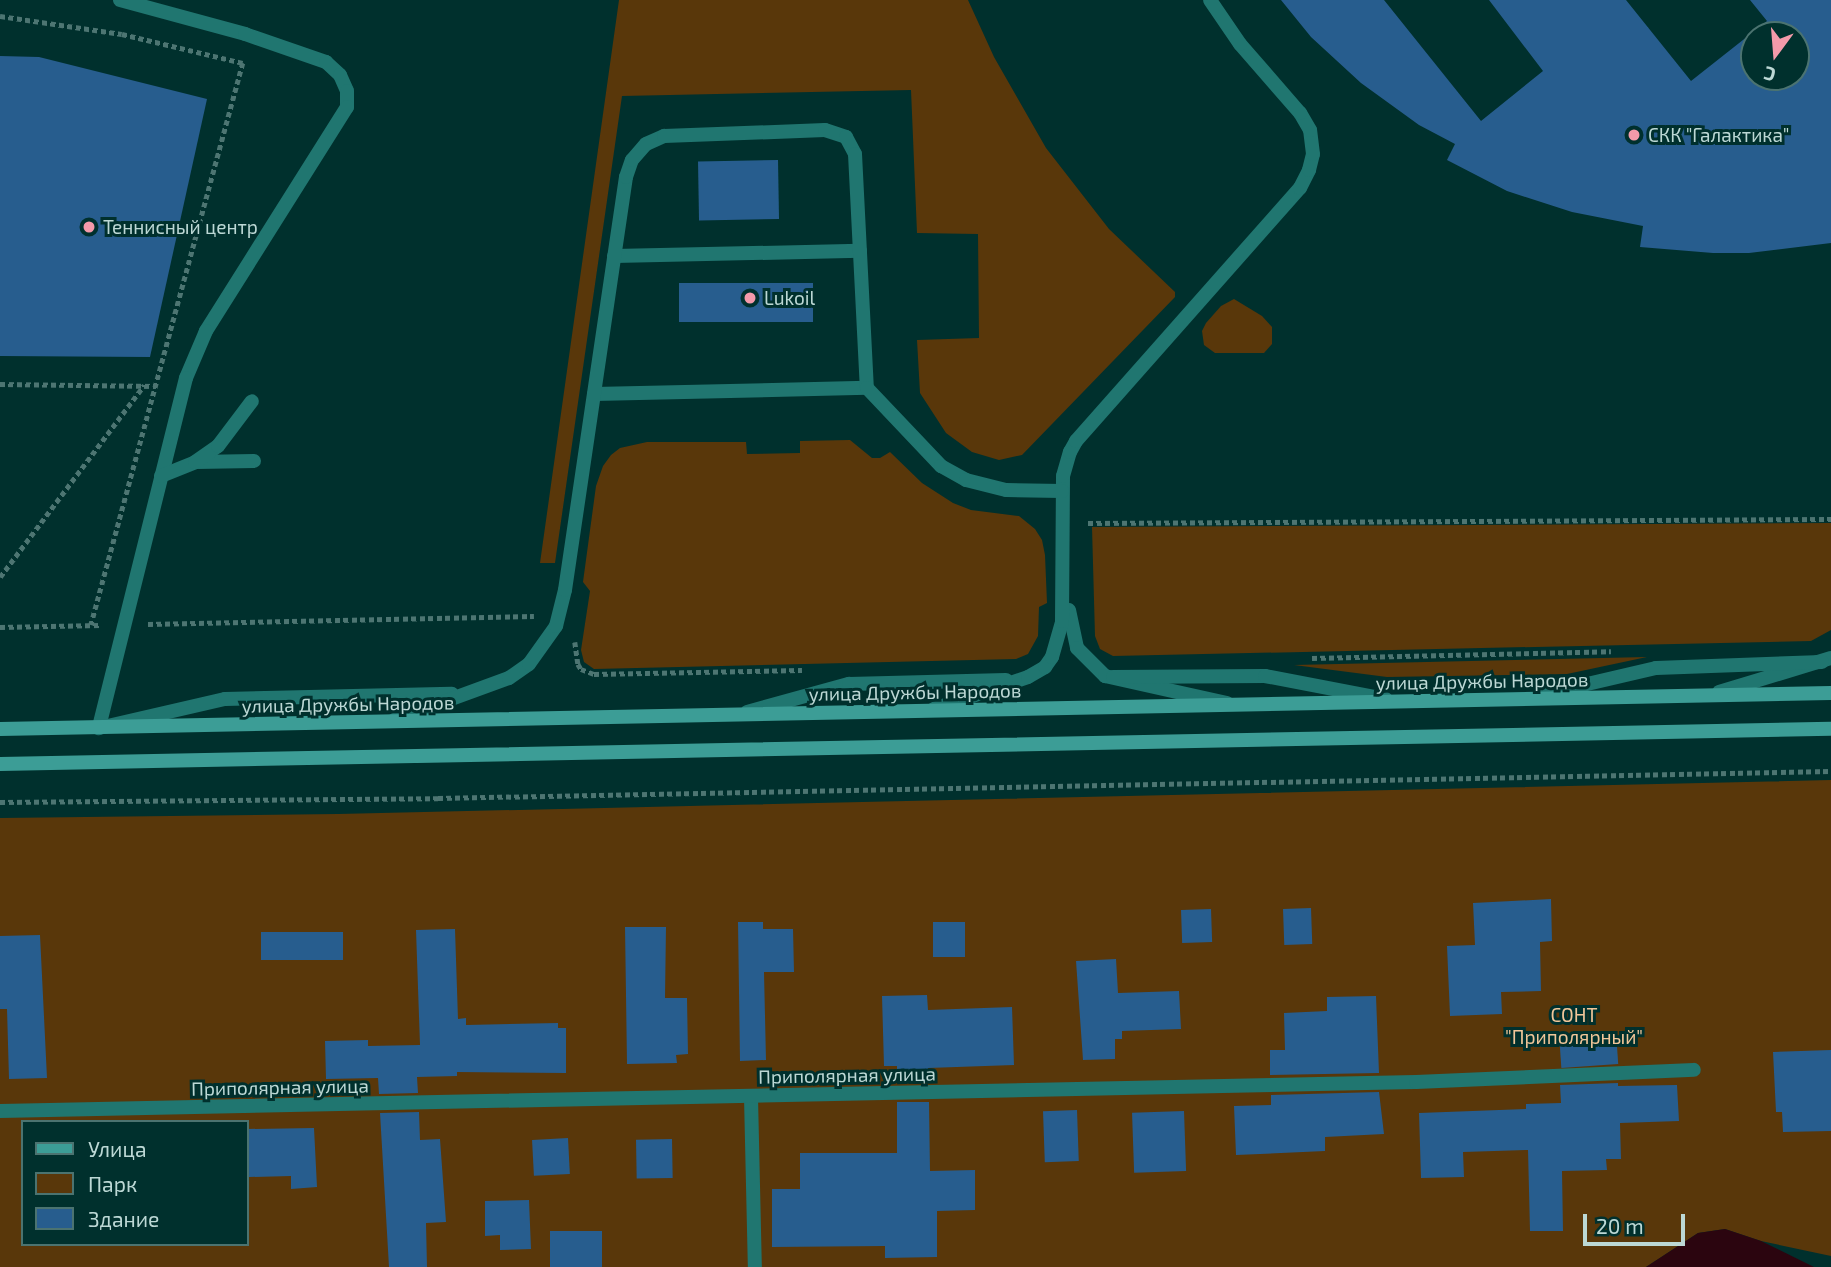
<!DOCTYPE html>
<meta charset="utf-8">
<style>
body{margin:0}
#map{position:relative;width:1831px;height:1267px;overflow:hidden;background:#00302d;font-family:"Exo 2",sans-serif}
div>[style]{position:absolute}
.green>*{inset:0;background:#59370a}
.water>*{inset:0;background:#2b050f}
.building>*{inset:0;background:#275d8e;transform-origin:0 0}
.path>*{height:4.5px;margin-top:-2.25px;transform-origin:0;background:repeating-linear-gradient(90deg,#4d7572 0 5px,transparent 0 8.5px)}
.service>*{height:14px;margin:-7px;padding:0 7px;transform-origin:7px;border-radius:7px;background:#207670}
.secondary>*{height:14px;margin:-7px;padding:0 7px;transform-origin:7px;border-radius:7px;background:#3c9d96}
.dots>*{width:19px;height:19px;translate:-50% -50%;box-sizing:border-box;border:4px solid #00302d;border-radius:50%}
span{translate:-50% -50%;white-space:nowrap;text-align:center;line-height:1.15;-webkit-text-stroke:6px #00302d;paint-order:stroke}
.poi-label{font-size:19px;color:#bcd8d5}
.left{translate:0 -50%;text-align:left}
.street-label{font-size:19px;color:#bcd8d5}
.park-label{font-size:19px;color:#f1c699}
.legend{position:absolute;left:21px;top:1120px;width:228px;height:126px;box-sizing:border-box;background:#00302d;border:2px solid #4b7370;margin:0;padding:9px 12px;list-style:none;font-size:21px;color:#bcd8d5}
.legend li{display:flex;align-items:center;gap:14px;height:35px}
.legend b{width:35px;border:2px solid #4b7370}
.north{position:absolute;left:1740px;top:21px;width:70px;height:70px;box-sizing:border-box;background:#00302d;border:2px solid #4b7370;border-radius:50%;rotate:196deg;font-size:19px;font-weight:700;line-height:28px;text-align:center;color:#bcd8d5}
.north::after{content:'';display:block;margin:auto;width:24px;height:32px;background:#f39aaa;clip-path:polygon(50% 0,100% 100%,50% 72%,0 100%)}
.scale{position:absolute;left:1583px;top:1214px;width:102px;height:32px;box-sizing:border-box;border:4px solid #bcd8d5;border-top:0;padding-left:9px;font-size:21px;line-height:24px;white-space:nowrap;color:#bcd8d5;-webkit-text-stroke:5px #00302d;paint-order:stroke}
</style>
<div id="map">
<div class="green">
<i style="clip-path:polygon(619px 0,968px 0,994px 57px,1046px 148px,1109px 229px,1175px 292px,1175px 297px,1022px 455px,999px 460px,972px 452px,946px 433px,920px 393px,917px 340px,979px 338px,978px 234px,917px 233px,911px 90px,622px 96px,555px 563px,540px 563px)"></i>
<i style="clip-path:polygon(1234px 299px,1262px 316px,1272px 327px,1272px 344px,1264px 353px,1215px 353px,1204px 345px,1202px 331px,1206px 323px,1221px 306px)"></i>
<i style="clip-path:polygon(850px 440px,872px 458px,880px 458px,890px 452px,922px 483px,953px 503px,971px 510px,1019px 516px,1035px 529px,1042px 540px,1045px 555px,1047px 603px,1039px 607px,1038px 636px,1028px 654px,1016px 659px,594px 669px,584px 662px,581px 650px,590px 591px,583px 582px,596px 486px,603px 466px,611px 455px,620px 448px,647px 442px,746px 442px,747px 454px,800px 453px,800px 441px)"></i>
<i style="clip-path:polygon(1831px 523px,1831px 630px,1811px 641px,1113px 656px,1100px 649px,1095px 636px,1092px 527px)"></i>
<i style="clip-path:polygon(1647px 657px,1567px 674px,1387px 677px,1294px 665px)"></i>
<i style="clip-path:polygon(evenodd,1831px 780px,1831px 1256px,1761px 1241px,1725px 1229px,1698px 1233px,1646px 1267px,0 1267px,0 818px,338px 814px,1831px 780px,23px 1122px,247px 1122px,247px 1244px,23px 1244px,23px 1122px)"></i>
</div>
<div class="water">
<i style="clip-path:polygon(1725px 1229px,1761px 1241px,1814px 1267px,1646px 1267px,1698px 1233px)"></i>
</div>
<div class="building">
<i style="clip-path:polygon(evenodd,1281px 0,1384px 0,1481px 121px,1543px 71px,1489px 0,1626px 0,1691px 81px,1767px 21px,1750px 0,1831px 0,1831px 243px,1749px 253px,1713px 253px,1640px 247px,1643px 226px,1572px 212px,1507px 191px,1447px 160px,1455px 144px,1419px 125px,1361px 83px,1311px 37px,1281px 0,1754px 35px,1796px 35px,1796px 77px,1754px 77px,1754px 35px)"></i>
<i style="clip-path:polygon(0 56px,39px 57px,207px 99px,150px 357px,0 356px)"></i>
<i style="left:778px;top:160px;width:59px;height:80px;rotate:89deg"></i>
<i style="left:679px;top:283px;width:134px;height:39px"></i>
<i style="clip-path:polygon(1551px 899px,1552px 941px,1540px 942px,1541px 991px,1501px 992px,1502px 1014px,1450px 1016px,1447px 946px,1475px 945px,1473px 903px)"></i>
<i style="left:1311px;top:908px;width:36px;height:28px;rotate:88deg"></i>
<i style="left:1211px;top:909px;width:33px;height:30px;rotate:88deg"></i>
<i style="clip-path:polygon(738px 922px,763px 922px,763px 929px,793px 929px,794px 972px,764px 972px,766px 1060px,740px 1061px)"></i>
<i style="left:933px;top:922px;width:32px;height:35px"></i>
<i style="clip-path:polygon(625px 927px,666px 927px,665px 998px,687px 998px,688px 1054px,676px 1055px,677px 1063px,627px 1064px)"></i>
<i style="clip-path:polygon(455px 929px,458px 1019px,466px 1018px,466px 1025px,558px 1023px,558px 1028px,566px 1028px,566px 1073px,457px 1072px,457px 1076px,417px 1077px,418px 1093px,379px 1094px,378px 1078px,326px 1079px,325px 1041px,368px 1040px,368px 1046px,420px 1045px,416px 930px)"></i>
<i style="left:343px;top:932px;width:28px;height:82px;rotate:90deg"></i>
<i style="clip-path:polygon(40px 935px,47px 1078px,9px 1079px,7px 1009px,0 1009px,0 936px)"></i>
<i style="clip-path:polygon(1116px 959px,1118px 993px,1179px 991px,1181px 1029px,1122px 1031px,1122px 1039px,1115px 1039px,1115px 1059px,1083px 1060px,1076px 961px)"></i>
<i style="clip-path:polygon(927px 995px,928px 1010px,1012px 1007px,1014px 1065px,928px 1068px,928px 1082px,897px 1083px,897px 1066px,884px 1066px,882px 996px)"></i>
<i style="clip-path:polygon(1376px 996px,1379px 1073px,1270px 1075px,1270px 1050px,1285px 1050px,1284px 1013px,1327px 1011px,1327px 997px)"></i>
<i style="left:1616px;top:1032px;width:32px;height:57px;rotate:86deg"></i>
<i style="clip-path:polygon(1831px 1050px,1831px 1131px,1783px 1132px,1782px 1112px,1776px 1112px,1773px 1052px)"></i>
<i style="clip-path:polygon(1618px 1083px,1618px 1086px,1677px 1085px,1679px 1121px,1620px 1123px,1621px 1159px,1606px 1159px,1607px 1170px,1562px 1171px,1563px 1231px,1530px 1231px,1528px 1150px,1463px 1152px,1464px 1177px,1421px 1178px,1419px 1113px,1526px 1109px,1526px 1104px,1561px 1103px,1560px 1085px)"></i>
<i style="clip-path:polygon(1379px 1092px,1384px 1134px,1325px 1137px,1325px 1151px,1236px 1155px,1234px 1106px,1271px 1105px,1271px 1095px)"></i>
<i style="clip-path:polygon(897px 1102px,929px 1102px,930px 1171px,975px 1170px,975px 1210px,937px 1211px,937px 1257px,885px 1258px,885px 1246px,772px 1247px,772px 1189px,800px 1189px,800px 1153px,897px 1153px)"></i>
<i style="left:1077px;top:1110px;width:51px;height:34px;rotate:88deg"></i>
<i style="left:1184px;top:1111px;width:60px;height:52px;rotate:88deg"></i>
<i style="clip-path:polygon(419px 1112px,420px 1140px,440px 1139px,446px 1222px,426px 1223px,427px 1267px,389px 1267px,380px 1113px)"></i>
<i style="clip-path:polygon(314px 1128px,317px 1187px,291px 1189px,291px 1176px,249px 1177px,247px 1129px)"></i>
<i style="left:568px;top:1138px;width:36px;height:36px;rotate:87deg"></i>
<i style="left:672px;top:1139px;width:39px;height:36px;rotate:89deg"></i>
<i style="clip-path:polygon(529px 1200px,531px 1249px,500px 1250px,500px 1235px,485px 1236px,485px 1201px)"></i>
<i style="left:550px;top:1231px;width:52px;height:36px"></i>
</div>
<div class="path">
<i style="left:0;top:16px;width:123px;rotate:8.4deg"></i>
<i style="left:122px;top:34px;width:124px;rotate:13.5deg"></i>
<i style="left:243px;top:63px;width:582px;rotate:105.13deg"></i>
<i style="left:0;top:384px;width:156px;rotate:0.7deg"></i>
<i style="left:1088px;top:523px;width:743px;rotate:-0.31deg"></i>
<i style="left:0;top:577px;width:240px;rotate:-53.1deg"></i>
<i style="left:148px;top:624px;width:386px;rotate:-1.2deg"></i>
<i style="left:0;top:627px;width:101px;rotate:-1.1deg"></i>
<i style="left:575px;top:642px;width:22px;rotate:82deg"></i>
<i style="left:578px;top:664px;width:6px;rotate:59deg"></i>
<i style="left:581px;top:669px;width:14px;rotate:21deg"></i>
<i style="left:594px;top:674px;width:208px;rotate:-1.1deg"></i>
<i style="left:1312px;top:658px;width:299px;rotate:-1.3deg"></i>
<i style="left:0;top:802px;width:438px;rotate:-0.5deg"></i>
<i style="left:438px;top:798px;width:1393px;rotate:-1.11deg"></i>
</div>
<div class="service">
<i style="left:120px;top:0;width:130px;rotate:15.2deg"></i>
<i style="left:245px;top:34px;width:86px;rotate:19.1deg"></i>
<i style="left:326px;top:62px;width:19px;rotate:43deg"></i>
<i style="left:340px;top:75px;width:17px;rotate:66deg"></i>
<i style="left:347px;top:91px;width:16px;rotate:90deg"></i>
<i style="left:347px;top:107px;width:265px;rotate:122.2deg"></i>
<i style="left:206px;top:331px;width:51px;rotate:113.1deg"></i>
<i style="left:186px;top:378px;width:361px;rotate:104deg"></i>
<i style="left:99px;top:728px;width:129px;rotate:-13deg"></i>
<i style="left:225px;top:699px;width:227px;rotate:-1.3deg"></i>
<i style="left:614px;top:256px;width:246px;rotate:-1.2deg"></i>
<i style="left:594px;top:394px;width:273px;rotate:-1.3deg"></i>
<i style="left:196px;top:462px;width:58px;rotate:-1deg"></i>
<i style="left:161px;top:476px;width:37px;rotate:-22deg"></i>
<i style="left:195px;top:462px;width:28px;rotate:-35deg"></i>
<i style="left:218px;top:446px;width:56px;rotate:-52.9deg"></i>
<i style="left:1069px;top:610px;width:39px;rotate:78deg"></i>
<i style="left:1077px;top:648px;width:40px;rotate:45deg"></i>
<i style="left:1105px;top:676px;width:125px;rotate:12.5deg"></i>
<i style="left:1113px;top:677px;width:152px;rotate:-0.4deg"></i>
<i style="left:1265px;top:676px;width:123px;rotate:10.8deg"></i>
<i style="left:1719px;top:692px;width:117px;rotate:-16.9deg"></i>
<i style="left:1540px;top:695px;width:119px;rotate:-13.1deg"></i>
<i style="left:1656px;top:668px;width:166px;rotate:-2.1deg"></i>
<i style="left:934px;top:709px;width:99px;rotate:-18.8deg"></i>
<i style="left:1028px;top:677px;width:20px;rotate:-30deg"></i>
<i style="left:1045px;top:667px;width:12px;rotate:-55deg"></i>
<i style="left:1052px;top:657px;width:37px;rotate:-74deg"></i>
<i style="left:1062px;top:621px;width:145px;rotate:-89.6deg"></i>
<i style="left:1063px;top:476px;width:25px;rotate:-74deg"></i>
<i style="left:1070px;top:452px;width:13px;rotate:-61deg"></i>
<i style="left:1076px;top:441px;width:338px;rotate:-48.5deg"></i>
<i style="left:1300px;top:188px;width:20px;rotate:-63deg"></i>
<i style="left:1309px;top:170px;width:16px;rotate:-76deg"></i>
<i style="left:1313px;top:154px;width:24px;rotate:-97deg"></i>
<i style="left:1310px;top:130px;width:20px;rotate:-120deg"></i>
<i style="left:1300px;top:113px;width:91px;rotate:-131deg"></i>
<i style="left:1240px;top:44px;width:53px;rotate:-124.3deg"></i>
<i style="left:747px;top:712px;width:106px;rotate:-15.4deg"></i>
<i style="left:849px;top:684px;width:157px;rotate:-1.5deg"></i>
<i style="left:394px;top:720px;width:122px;rotate:-20.1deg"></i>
<i style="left:509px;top:678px;width:24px;rotate:-35deg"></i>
<i style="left:529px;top:664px;width:47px;rotate:-54.6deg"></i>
<i style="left:556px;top:626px;width:37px;rotate:-76deg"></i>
<i style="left:565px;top:590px;width:417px;rotate:-81.6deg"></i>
<i style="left:626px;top:177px;width:18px;rotate:-71deg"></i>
<i style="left:632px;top:160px;width:21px;rotate:-49deg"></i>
<i style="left:646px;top:144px;width:20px;rotate:-24deg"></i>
<i style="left:664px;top:136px;width:161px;rotate:-2.1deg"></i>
<i style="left:825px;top:130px;width:22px;rotate:18deg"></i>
<i style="left:846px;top:137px;width:19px;rotate:62deg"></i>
<i style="left:855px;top:154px;width:234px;rotate:87.1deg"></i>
<i style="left:867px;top:388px;width:108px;rotate:46.5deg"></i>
<i style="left:941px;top:466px;width:29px;rotate:29deg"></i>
<i style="left:966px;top:480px;width:41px;rotate:14deg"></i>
<i style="left:1006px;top:490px;width:56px;rotate:1deg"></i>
<i style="left:751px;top:1097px;width:170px;rotate:88.7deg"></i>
<i style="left:0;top:1111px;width:1416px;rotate:-1.17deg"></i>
<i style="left:1416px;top:1082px;width:278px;rotate:-2.5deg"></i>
</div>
<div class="secondary">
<i style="left:0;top:729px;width:1831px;rotate:-1.13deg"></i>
<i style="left:0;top:764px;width:1831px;rotate:-1.1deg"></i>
</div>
<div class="dots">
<i style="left:1634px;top:135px;background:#f39aaa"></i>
<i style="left:89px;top:227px;background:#f39aaa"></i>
<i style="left:750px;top:298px;background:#f39aaa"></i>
</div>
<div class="poi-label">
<span class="left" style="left:1648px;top:135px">СКК "Галактика"</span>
<span class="left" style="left:103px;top:227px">Теннисный центр</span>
<span class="left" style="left:764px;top:298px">Lukoil</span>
</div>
<div class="street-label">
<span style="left:1482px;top:681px;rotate:-1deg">улица Дружбы Народов</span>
<span style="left:915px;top:692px;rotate:-1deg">улица Дружбы Народов</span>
<span style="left:348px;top:704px;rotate:-1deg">улица Дружбы Народов</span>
<span style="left:847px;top:1075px;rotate:-1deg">Приполярная улица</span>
<span style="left:280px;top:1087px;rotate:-1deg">Приполярная улица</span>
</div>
<div class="park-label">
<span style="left:1574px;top:1026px">СОНТ<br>"Приполярный"</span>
</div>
<ul class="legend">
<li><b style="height:9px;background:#3c9d96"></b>Улица</li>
<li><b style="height:19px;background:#59370a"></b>Парк</li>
<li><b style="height:19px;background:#275d8e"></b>Здание</li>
</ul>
<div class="north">С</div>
<div class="scale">20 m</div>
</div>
